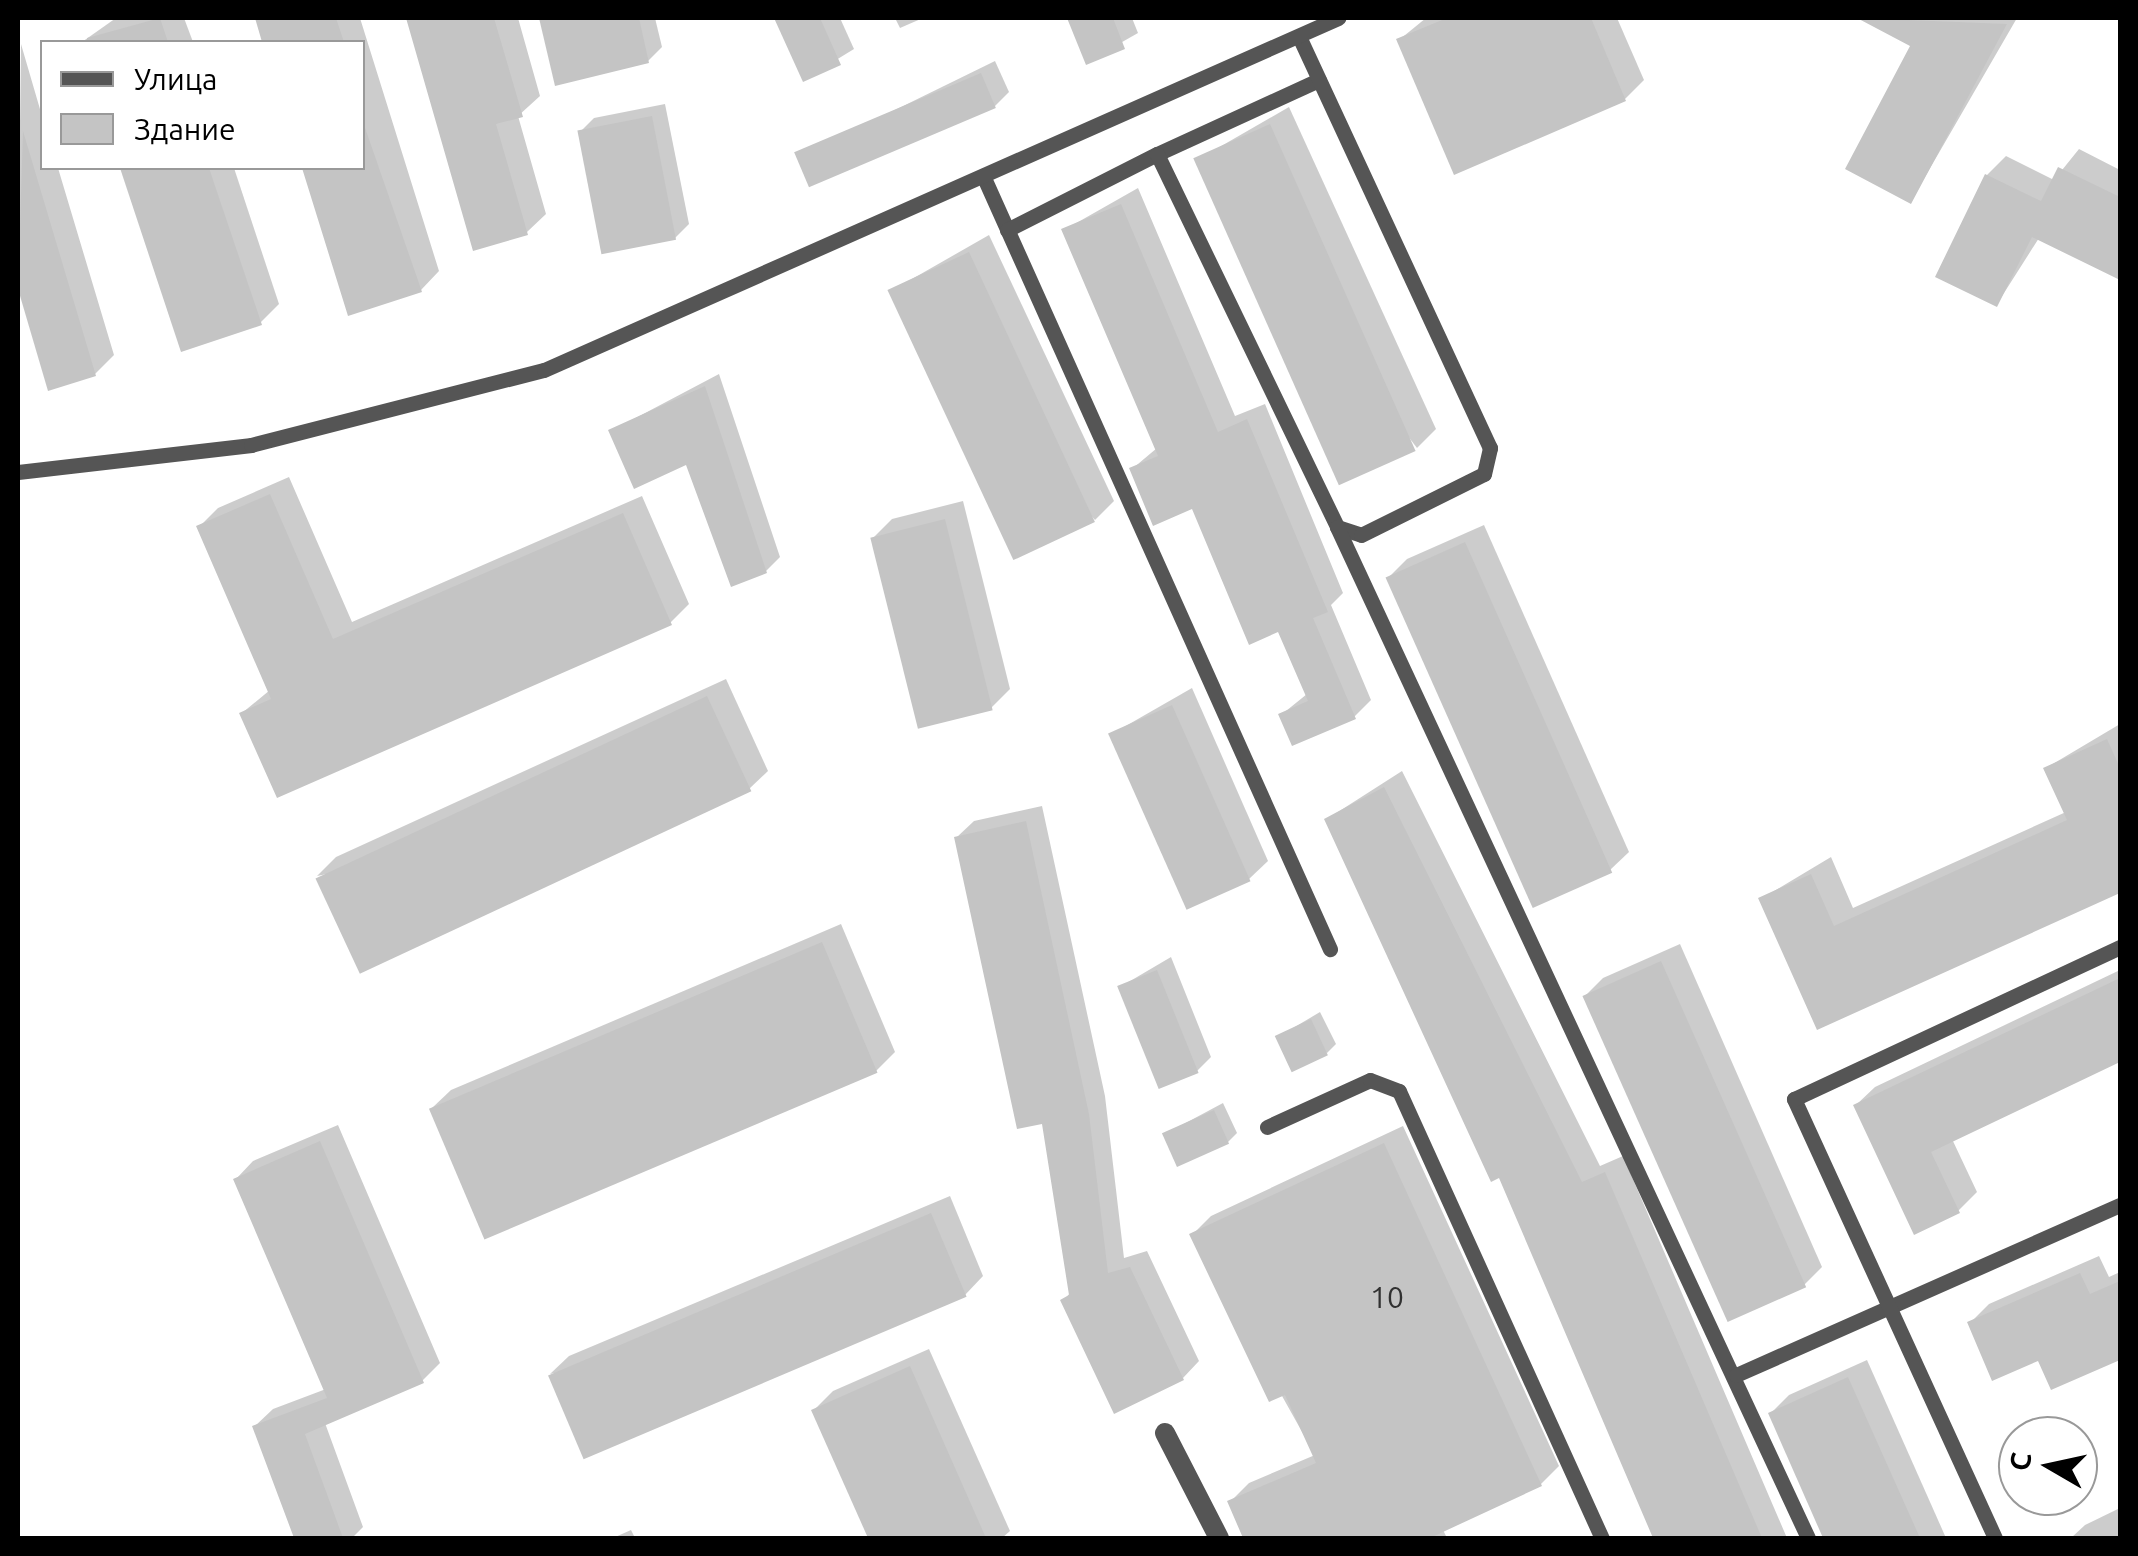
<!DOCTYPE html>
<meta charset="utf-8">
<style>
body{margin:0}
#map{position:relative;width:2138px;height:1556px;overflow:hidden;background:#fff;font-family:Ubuntu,sans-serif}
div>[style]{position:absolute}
.shadow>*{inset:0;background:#0003}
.building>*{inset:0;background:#c4c4c4;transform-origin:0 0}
.service>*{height:15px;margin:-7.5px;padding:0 7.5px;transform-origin:7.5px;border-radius:7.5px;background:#555}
.minor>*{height:20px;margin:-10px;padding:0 10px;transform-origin:10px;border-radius:10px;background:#555}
span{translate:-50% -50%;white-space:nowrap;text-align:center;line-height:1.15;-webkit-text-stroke:8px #fff;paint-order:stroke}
.number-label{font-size:30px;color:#313131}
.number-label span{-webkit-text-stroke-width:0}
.frame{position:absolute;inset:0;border:20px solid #000;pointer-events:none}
.legend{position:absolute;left:40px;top:40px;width:325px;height:130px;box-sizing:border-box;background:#fff;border:2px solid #999;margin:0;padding:12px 18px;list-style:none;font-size:30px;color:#000}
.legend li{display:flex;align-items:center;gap:20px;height:50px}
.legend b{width:50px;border:2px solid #999}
.north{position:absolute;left:1998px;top:1416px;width:100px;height:100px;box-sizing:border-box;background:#fff;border:2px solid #999;border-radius:50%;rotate:279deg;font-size:28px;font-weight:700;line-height:40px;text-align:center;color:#000}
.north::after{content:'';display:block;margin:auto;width:35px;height:45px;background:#000;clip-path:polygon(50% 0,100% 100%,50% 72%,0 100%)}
</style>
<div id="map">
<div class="shadow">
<i style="clip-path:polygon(116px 18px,184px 18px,193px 42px,82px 42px)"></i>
<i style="clip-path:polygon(257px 18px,360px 18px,439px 271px,421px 290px,349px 312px,304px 168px,362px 168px,362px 42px,265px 42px)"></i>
<i style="clip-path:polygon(408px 18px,518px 18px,540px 96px,518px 116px,546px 214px,527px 232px,474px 248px)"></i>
<i style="clip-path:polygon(542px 18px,655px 18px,662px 47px,648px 61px,557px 83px)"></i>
<i style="clip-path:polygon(777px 18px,840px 18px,854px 49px,805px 79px)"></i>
<i style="clip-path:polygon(895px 18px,923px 18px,900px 28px)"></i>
<i style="clip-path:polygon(1069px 18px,1132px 18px,1138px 33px,1087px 62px)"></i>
<i style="clip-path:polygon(1426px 18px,1617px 18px,1644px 80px,1625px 99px,1399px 40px)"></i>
<i style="clip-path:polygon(1862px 18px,2017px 18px,1911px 201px,1913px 45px)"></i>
<i style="clip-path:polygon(21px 44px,42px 116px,42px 168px,58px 168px,114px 355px,95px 374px,49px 387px,18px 280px)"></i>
<i style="clip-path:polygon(995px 61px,1009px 92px,995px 106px,799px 157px)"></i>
<i style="clip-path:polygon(665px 104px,689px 224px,675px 238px,580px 132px,594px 118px)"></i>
<i style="clip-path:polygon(1289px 107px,1436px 429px,1417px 448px,1197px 160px)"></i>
<i style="clip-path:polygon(2079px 149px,2120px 170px,2120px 277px,2039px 238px,1997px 304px,1938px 276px,1987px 175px,2006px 156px,2054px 180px)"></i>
<i style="clip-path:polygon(123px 168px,234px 168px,279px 304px,260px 323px,183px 349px)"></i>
<i style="clip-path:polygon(1138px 188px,1235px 416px,1265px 404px,1343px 593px,1331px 605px,1371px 700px,1354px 717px,1281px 715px,1307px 694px,1280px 629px,1194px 506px,1132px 469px,1157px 448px,1064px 230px)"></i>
<i style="clip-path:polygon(989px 235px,1114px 501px,1095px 520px,891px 291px)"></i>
<i style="clip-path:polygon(719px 374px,780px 557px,766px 571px,688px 462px,611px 431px)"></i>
<i style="clip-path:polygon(289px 477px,352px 622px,642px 496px,689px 604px,670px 623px,242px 713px,270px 690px,199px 527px,218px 508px)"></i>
<i style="clip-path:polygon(963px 501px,1010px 689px,991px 708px,873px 538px,892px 519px)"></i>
<i style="clip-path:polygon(1484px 525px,1629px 852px,1610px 870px,1388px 578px,1407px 559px)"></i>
<i style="clip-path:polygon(726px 679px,768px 771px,749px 789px,317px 876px,336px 857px)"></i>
<i style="clip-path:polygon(1192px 688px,1268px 861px,1249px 879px,1110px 735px)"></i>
<i style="clip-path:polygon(2120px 724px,2120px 890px,1818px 1027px,1761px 899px,1831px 857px,1853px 908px,2066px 812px,2046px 768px)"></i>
<i style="clip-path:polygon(1402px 771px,1600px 1166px,1623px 1156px,1787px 1538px,1659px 1538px,1500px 1175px,1327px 819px)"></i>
<i style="clip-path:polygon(1042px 806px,1105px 1096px,1124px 1258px,1147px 1251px,1199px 1361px,1183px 1378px,1063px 1301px,1071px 1292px,1044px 1121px,957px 837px,974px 821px)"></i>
<i style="clip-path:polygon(841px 924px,895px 1052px,876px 1071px,432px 1108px,451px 1090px)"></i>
<i style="clip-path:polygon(1680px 944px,1822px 1267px,1803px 1286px,1585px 996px,1603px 978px)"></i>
<i style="clip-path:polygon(1171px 957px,1211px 1057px,1197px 1071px,1120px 987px)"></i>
<i style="clip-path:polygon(2120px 970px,2120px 1059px,1952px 1139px,1977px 1192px,1958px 1211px,1856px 1105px,1875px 1087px)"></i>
<i style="clip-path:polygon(1320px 1012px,1336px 1044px,1327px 1053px,1278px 1037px)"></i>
<i style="clip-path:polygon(1223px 1103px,1237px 1133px,1228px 1142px,1165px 1134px)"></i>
<i style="clip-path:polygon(338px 1125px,440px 1363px,422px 1381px,325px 1423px,363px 1527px,352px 1538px,296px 1538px,255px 1426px,273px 1409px,326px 1389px,236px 1179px,253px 1161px)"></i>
<i style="clip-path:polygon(1403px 1126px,1559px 1466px,1541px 1484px,1443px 1530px,1447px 1538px,1246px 1538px,1230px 1502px,1249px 1483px,1315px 1455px,1192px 1235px,1211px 1216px)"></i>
<i style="clip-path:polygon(950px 1196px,983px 1276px,965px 1295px,550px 1374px,569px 1356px)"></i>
<i style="clip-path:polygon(2099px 1256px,2109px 1277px,2120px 1272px,2120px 1357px,2053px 1387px,2040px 1358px,1970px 1323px,1989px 1304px)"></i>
<i style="clip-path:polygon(929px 1349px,1010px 1531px,1002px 1538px,871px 1538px,814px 1410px,833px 1391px)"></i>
<i style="clip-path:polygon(1867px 1360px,1946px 1538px,1826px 1538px,1771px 1413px,1789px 1395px)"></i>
<i style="clip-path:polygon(2120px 1508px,2120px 1538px,2071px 1538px,2085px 1525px)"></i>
<i style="clip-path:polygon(631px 1530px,635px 1538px,613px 1538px)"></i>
</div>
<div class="building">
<i style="clip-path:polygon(160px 18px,168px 42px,87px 42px,87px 38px)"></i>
<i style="clip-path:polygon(255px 18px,336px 18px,344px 42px,262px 42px)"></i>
<i style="clip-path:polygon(406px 18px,494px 18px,523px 117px,496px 124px,528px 235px,473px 251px)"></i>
<i style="clip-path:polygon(539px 18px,639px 18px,649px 63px,555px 86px)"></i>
<i style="clip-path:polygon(774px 18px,820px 18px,841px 65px,803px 82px)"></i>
<i style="clip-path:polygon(1067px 18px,1113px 18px,1125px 49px,1086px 65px)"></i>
<i style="clip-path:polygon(1447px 18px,1591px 18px,1626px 101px,1454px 175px,1396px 39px)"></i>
<i style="clip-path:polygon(1857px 18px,2007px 24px,1911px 204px,1845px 169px,1910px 46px)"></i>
<i style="left:981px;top:73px;width:38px;height:203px;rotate:67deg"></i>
<i style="left:652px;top:116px;width:126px;height:76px;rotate:79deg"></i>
<i style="clip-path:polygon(362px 119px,422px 292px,348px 316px,302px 168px,362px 168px)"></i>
<i style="left:1270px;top:124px;width:358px;height:84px;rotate:66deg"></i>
<i style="clip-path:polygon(23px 131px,96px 376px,48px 391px,18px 289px)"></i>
<i style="clip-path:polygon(2058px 167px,2120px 197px,2120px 280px,2032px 237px,1997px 307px,1935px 277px,1985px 174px,2041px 201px)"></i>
<i style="clip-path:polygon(120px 168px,209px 168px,262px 325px,181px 352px)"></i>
<i style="clip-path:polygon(1121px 204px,1218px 432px,1247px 419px,1328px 612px,1313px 618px,1356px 719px,1292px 746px,1278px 714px,1308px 701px,1278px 632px,1249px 645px,1192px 509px,1153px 526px,1129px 468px,1158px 456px,1061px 229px)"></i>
<i style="left:969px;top:252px;width:298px;height:90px;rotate:65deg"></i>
<i style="clip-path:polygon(705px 386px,767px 573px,731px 587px,686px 465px,634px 489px,608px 430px)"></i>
<i style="clip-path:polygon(270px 494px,333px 639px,623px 513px,672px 625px,277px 798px,239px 713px,271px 699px,196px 526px)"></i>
<i style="left:945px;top:519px;width:197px;height:77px;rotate:76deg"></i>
<i style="left:1465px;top:542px;width:362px;height:87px;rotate:66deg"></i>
<i style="left:707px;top:696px;width:105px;height:432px;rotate:65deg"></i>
<i style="left:1172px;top:705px;width:193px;height:70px;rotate:66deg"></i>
<i style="clip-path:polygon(2107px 739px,2120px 768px,2120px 893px,1817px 1030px,1758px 898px,1811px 874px,1834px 926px,2067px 820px,2043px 768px)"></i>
<i style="clip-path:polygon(1384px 787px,1582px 1182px,1605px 1172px,1762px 1538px,1653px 1538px,1499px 1178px,1491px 1182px,1324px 819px)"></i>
<i style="clip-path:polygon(1026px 821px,1089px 1114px,1108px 1273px,1130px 1267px,1184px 1380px,1114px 1414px,1060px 1300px,1069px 1295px,1042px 1124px,1017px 1129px,954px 837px)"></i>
<i style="left:822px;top:942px;width:142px;height:427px;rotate:67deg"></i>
<i style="left:1661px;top:961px;width:357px;height:86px;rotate:66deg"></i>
<i style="left:1157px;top:970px;width:111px;height:43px;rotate:68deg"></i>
<i style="clip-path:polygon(2120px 978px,2120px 1062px,1931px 1152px,1960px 1213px,1914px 1235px,1853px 1105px)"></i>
<i style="left:1311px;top:1019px;width:40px;height:40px;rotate:65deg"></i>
<i style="left:1214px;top:1110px;width:37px;height:57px;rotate:66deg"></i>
<i style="clip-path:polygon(320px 1141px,424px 1383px,305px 1434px,343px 1538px,294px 1538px,252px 1426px,327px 1398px,233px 1179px)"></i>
<i style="clip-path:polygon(1384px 1143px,1542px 1486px,1430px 1538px,1243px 1538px,1227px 1501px,1316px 1463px,1285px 1395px,1269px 1402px,1189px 1234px)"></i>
<i style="left:931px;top:1213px;width:91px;height:416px;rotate:67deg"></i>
<i style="clip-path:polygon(2080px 1273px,2090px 1294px,2120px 1281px,2120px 1360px,2051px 1390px,2038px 1361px,1992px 1381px,1967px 1322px)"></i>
<i style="clip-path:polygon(910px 1366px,986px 1538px,868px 1538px,811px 1410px)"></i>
<i style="clip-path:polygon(1848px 1377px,1920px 1538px,1823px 1538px,1768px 1413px)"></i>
</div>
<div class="service">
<i style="left:1157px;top:154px;width:178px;rotate:-24.6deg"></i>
<i style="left:985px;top:180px;width:843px;rotate:65.84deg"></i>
<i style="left:1007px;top:230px;width:168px;rotate:-26.9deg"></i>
<i style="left:1157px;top:154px;width:414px;rotate:64.2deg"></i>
<i style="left:1337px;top:527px;width:25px;rotate:18deg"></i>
<i style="left:1361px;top:535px;width:137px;rotate:-26.4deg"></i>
<i style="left:1484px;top:474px;width:27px;rotate:-77deg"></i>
<i style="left:1490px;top:448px;width:454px;rotate:-114.9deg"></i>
<i style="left:18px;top:472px;width:235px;rotate:-6.6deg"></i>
<i style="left:251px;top:445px;width:302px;rotate:-14.4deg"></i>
<i style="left:544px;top:370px;width:869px;rotate:-23.91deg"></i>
<i style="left:1337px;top:527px;width:1115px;rotate:65.02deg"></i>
<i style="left:1267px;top:1127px;width:113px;rotate:-24.5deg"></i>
<i style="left:1370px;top:1080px;width:31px;rotate:21deg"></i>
<i style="left:1399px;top:1091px;width:491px;rotate:65.6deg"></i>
<i style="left:1736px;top:1375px;width:420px;rotate:-23.9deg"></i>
<i style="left:1995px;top:1538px;width:483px;rotate:-114.6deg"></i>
<i style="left:1794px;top:1099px;width:360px;rotate:-25deg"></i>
</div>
<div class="minor">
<i style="left:1165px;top:1433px;width:118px;rotate:62.8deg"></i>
</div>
<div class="number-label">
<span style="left:1387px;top:1297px">10</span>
</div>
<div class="frame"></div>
<ul class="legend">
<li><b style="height:12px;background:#555"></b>Улица</li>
<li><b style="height:28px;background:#c4c4c4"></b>Здание</li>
</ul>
<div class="north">С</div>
</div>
